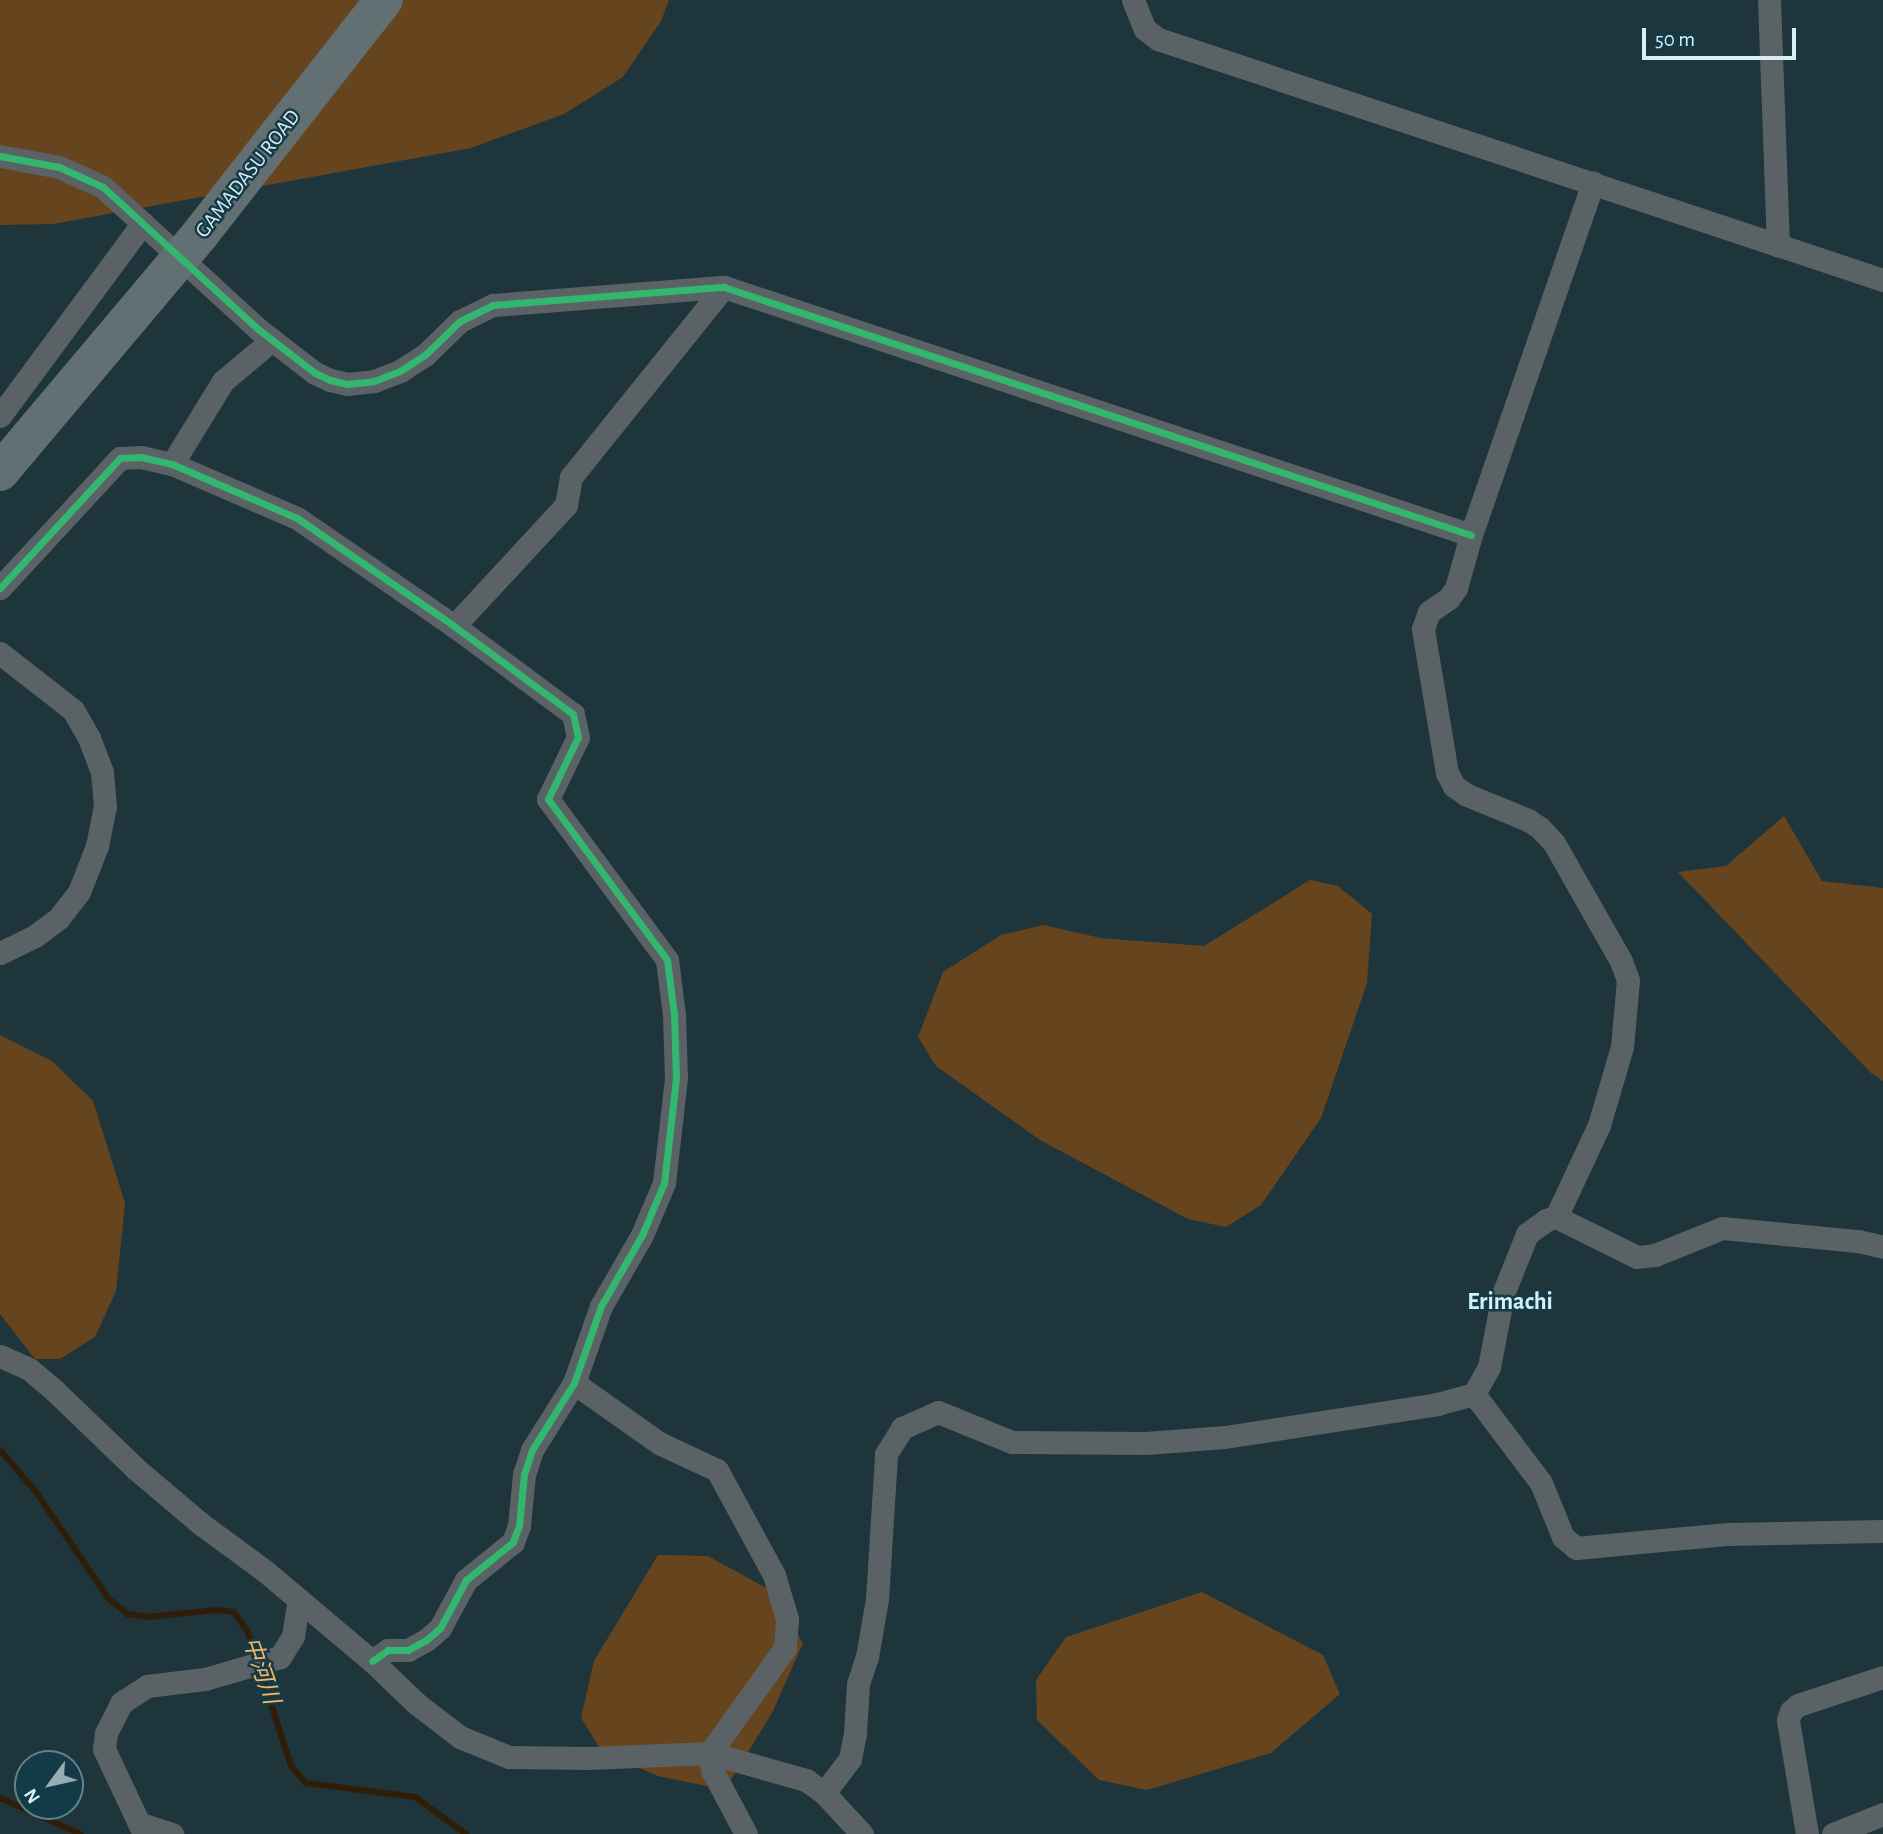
<!DOCTYPE html>
<meta charset="utf-8">
<style>
body{margin:0}
#map{position:relative;width:1883px;height:1834px;overflow:hidden;background:#1e353b;font-family:"Alegreya Sans","Noto Sans JP",sans-serif}
div>[style]{position:absolute}
.green>*{inset:0;background:#66451e}
.stream>*{height:6px;margin:-3px;padding:0 3px;transform-origin:3px;border-radius:3px;background:#2f1d07}
.street>*{height:23px;margin:-11.5px;padding:0 11.5px;transform-origin:11.5px;border-radius:11.5px;background:#5a6265}
.highway>*{height:38px;margin:-19px;padding:0 19px;transform-origin:19px;border-radius:19px;background:#637073}
.cycleway>*{height:7px;margin:-3.5px;padding:0 3.5px;transform-origin:3.5px;border-radius:3.5px;background:#33b770}
span{translate:-50% -50%;white-space:nowrap;text-align:center;line-height:1.15;-webkit-text-stroke:5px #123b47;paint-order:stroke}
.street-label{font-size:21px;color:#d8eef5}
.water-label{font-size:23px;color:#fcb265;font-style:italic}
.quarter-label{font-size:24px;color:#d8eef5;font-weight:700}
.north{position:absolute;left:14px;top:1750px;width:70px;height:70px;box-sizing:border-box;background:#123b47;border:2px solid #61838d;border-radius:50%;rotate:237deg;font-size:19px;font-weight:700;line-height:28px;text-align:center;color:#d8eef5}
.north::after{content:'';display:block;margin:auto;width:24px;height:32px;background:#97adb4;clip-path:polygon(50% 0,100% 100%,50% 72%,0 100%)}
.scale{position:absolute;left:1642px;top:28px;width:154px;height:32px;box-sizing:border-box;border:4px solid #d8eef5;border-top:0;padding-left:9px;font-size:21px;line-height:24px;white-space:nowrap;color:#d8eef5;-webkit-text-stroke:5px #123b47;paint-order:stroke}
</style>
<div id="map">
<div class="green">
<i style="clip-path:polygon(0 0,669px 0,661px 21px,623px 77px,564px 114px,471px 148px,53px 224px,0 225px)"></i>
<i style="clip-path:polygon(1784px 816px,1822px 881px,1883px 888px,1883px 1081px,1871px 1073px,1678px 872px,1726px 866px)"></i>
<i style="clip-path:polygon(1310px 880px,1338px 886px,1372px 914px,1367px 983px,1321px 1118px,1261px 1205px,1226px 1227px,1188px 1219px,1040px 1140px,936px 1066px,918px 1037px,943px 972px,1001px 935px,1043px 925px,1101px 938px,1204px 946px)"></i>
<i style="clip-path:polygon(0 1035px,52px 1061px,93px 1101px,125px 1203px,116px 1291px,95px 1337px,60px 1359px,35px 1359px,0 1314px)"></i>
<i style="clip-path:polygon(658px 1555px,708px 1556px,770px 1590px,803px 1643px,773px 1711px,733px 1777px,716px 1788px,658px 1776px,603px 1753px,581px 1718px,594px 1661px)"></i>
<i style="clip-path:polygon(1202px 1592px,1323px 1655px,1340px 1694px,1271px 1753px,1147px 1790px,1099px 1780px,1037px 1720px,1036px 1680px,1066px 1637px)"></i>
</div>
<div class="stream">
<i style="left:0;top:1450px;width:55px;rotate:49.4deg"></i>
<i style="left:36px;top:1492px;width:128px;rotate:55.8deg"></i>
<i style="left:108px;top:1598px;width:26px;rotate:39deg"></i>
<i style="left:128px;top:1614px;width:19px;rotate:9deg"></i>
<i style="left:147px;top:1617px;width:69px;rotate:-5.8deg"></i>
<i style="left:216px;top:1610px;width:18px;rotate:6deg"></i>
<i style="left:234px;top:1612px;width:24px;rotate:55deg"></i>
<i style="left:248px;top:1632px;width:141px;rotate:72.2deg"></i>
<i style="left:291px;top:1766px;width:23px;rotate:49deg"></i>
<i style="left:306px;top:1783px;width:110px;rotate:7.3deg"></i>
<i style="left:415px;top:1797px;width:63px;rotate:36deg"></i>
<i style="left:0;top:1798px;width:88px;rotate:24.2deg"></i>
</div>
<div class="street">
<i style="left:1133px;top:0;width:31px;rotate:68deg"></i>
<i style="left:1145px;top:29px;width:16px;rotate:38deg"></i>
<i style="left:1158px;top:39px;width:764px;rotate:18.39deg"></i>
<i style="left:1769px;top:0;width:246px;rotate:87.9deg"></i>
<i style="left:0;top:156px;width:60px;rotate:10.6deg"></i>
<i style="left:59px;top:167px;width:48px;rotate:24.4deg"></i>
<i style="left:103px;top:187px;width:210px;rotate:42.5deg"></i>
<i style="left:258px;top:329px;width:72px;rotate:37.7deg"></i>
<i style="left:315px;top:373px;width:17px;rotate:25deg"></i>
<i style="left:330px;top:380px;width:17px;rotate:13deg"></i>
<i style="left:347px;top:384px;width:27px;rotate:-6deg"></i>
<i style="left:374px;top:381px;width:28px;rotate:-21deg"></i>
<i style="left:400px;top:371px;width:30px;rotate:-33deg"></i>
<i style="left:425px;top:355px;width:49px;rotate:-44.2deg"></i>
<i style="left:460px;top:321px;width:37px;rotate:-26deg"></i>
<i style="left:493px;top:305px;width:232px;rotate:-4.5deg"></i>
<i style="left:724px;top:287px;width:787px;rotate:18.37deg"></i>
<i style="left:0;top:416px;width:240px;rotate:-53.5deg"></i>
<i style="left:172px;top:464px;width:97px;rotate:-58.4deg"></i>
<i style="left:223px;top:381px;width:64px;rotate:-39.9deg"></i>
<i style="left:0;top:588px;width:177px;rotate:-47.3deg"></i>
<i style="left:120px;top:458px;width:21px;rotate:-3deg"></i>
<i style="left:141px;top:457px;width:32px;rotate:13deg"></i>
<i style="left:172px;top:464px;width:136px;rotate:23.4deg"></i>
<i style="left:297px;top:518px;width:191px;rotate:34.5deg"></i>
<i style="left:454px;top:626px;width:148px;rotate:36.5deg"></i>
<i style="left:573px;top:714px;width:24px;rotate:78deg"></i>
<i style="left:578px;top:737px;width:69px;rotate:115.8deg"></i>
<i style="left:548px;top:799px;width:200px;rotate:53.5deg"></i>
<i style="left:667px;top:960px;width:55px;rotate:82.7deg"></i>
<i style="left:674px;top:1015px;width:63px;rotate:88.2deg"></i>
<i style="left:676px;top:1078px;width:106px;rotate:96.5deg"></i>
<i style="left:664px;top:1183px;width:56px;rotate:112.9deg"></i>
<i style="left:642px;top:1235px;width:82px;rotate:120deg"></i>
<i style="left:601px;top:1306px;width:82px;rotate:109.3deg"></i>
<i style="left:574px;top:1383px;width:79px;rotate:122.1deg"></i>
<i style="left:532px;top:1450px;width:25px;rotate:108deg"></i>
<i style="left:524px;top:1474px;width:52px;rotate:95.5deg"></i>
<i style="left:519px;top:1526px;width:17px;rotate:111deg"></i>
<i style="left:513px;top:1542px;width:60px;rotate:141deg"></i>
<i style="left:466px;top:1580px;width:55px;rotate:118.4deg"></i>
<i style="left:440px;top:1628px;width:18px;rotate:139deg"></i>
<i style="left:426px;top:1640px;width:21px;rotate:151deg"></i>
<i style="left:408px;top:1650px;width:20px;rotate:180deg"></i>
<i style="left:388px;top:1650px;width:19px;rotate:145deg"></i>
<i style="left:454px;top:626px;width:165px;rotate:-47.2deg"></i>
<i style="left:566px;top:505px;width:28px;rotate:-80deg"></i>
<i style="left:571px;top:477px;width:244px;rotate:-51.2deg"></i>
<i style="left:0;top:653px;width:93px;rotate:38deg"></i>
<i style="left:73px;top:710px;width:32px;rotate:60deg"></i>
<i style="left:89px;top:738px;width:36px;rotate:69deg"></i>
<i style="left:102px;top:772px;width:34px;rotate:85deg"></i>
<i style="left:105px;top:806px;width:41px;rotate:101.3deg"></i>
<i style="left:97px;top:846px;width:49px;rotate:111.4deg"></i>
<i style="left:79px;top:892px;width:33px;rotate:128deg"></i>
<i style="left:59px;top:918px;width:30px;rotate:143deg"></i>
<i style="left:35px;top:936px;width:39px;rotate:154deg"></i>
<i style="left:1556px;top:1217px;width:102px;rotate:-64.9deg"></i>
<i style="left:1599px;top:1125px;width:81px;rotate:-73.6deg"></i>
<i style="left:1622px;top:1047px;width:67px;rotate:-84.9deg"></i>
<i style="left:1628px;top:980px;width:20px;rotate:-110deg"></i>
<i style="left:1621px;top:961px;width:136px;rotate:-119.6deg"></i>
<i style="left:1554px;top:843px;width:21px;rotate:-133deg"></i>
<i style="left:1540px;top:828px;width:14px;rotate:-146deg"></i>
<i style="left:1528px;top:820px;width:66px;rotate:-157.7deg"></i>
<i style="left:1467px;top:795px;width:16px;rotate:-145deg"></i>
<i style="left:1454px;top:786px;width:15px;rotate:-118deg"></i>
<i style="left:1447px;top:773px;width:146px;rotate:-99.5deg"></i>
<i style="left:1423px;top:629px;width:18px;rotate:-71deg"></i>
<i style="left:1429px;top:612px;width:24px;rotate:-35deg"></i>
<i style="left:1449px;top:598px;width:12px;rotate:-55deg"></i>
<i style="left:1456px;top:588px;width:55px;rotate:-74.2deg"></i>
<i style="left:1471px;top:535px;width:373px;rotate:-70.9deg"></i>
<i style="left:0;top:1356px;width:32px;rotate:24deg"></i>
<i style="left:29px;top:1369px;width:34px;rotate:40deg"></i>
<i style="left:55px;top:1391px;width:112px;rotate:43.9deg"></i>
<i style="left:136px;top:1469px;width:85px;rotate:40.2deg"></i>
<i style="left:201px;top:1524px;width:79px;rotate:36.3deg"></i>
<i style="left:265px;top:1571px;width:140px;rotate:40.1deg"></i>
<i style="left:372px;top:1661px;width:62px;rotate:43.7deg"></i>
<i style="left:417px;top:1704px;width:54px;rotate:37.5deg"></i>
<i style="left:460px;top:1737px;width:53px;rotate:22.2deg"></i>
<i style="left:509px;top:1757px;width:80px;rotate:0.7deg"></i>
<i style="left:589px;top:1758px;width:121px;rotate:-2.4deg"></i>
<i style="left:710px;top:1753px;width:100px;rotate:15.7deg"></i>
<i style="left:806px;top:1780px;width:22px;rotate:36deg"></i>
<i style="left:824px;top:1793px;width:56px;rotate:47.2deg"></i>
<i style="left:574px;top:1383px;width:104px;rotate:35.2deg"></i>
<i style="left:659px;top:1443px;width:64px;rotate:25deg"></i>
<i style="left:717px;top:1470px;width:119px;rotate:61.5deg"></i>
<i style="left:774px;top:1575px;width:46px;rotate:73.5deg"></i>
<i style="left:787px;top:1619px;width:29px;rotate:94deg"></i>
<i style="left:785px;top:1648px;width:129px;rotate:125.5deg"></i>
<i style="left:710px;top:1753px;width:17px;rotate:83deg"></i>
<i style="left:712px;top:1770px;width:72px;rotate:62deg"></i>
<i style="left:1474px;top:1394px;width:111px;rotate:53deg"></i>
<i style="left:1541px;top:1483px;width:58px;rotate:67.8deg"></i>
<i style="left:1563px;top:1537px;width:17px;rotate:40deg"></i>
<i style="left:1576px;top:1548px;width:153px;rotate:-5.3deg"></i>
<i style="left:1728px;top:1534px;width:155px;rotate:-1.1deg"></i>
<i style="left:824px;top:1793px;width:43px;rotate:-52.6deg"></i>
<i style="left:850px;top:1759px;width:26px;rotate:-79deg"></i>
<i style="left:855px;top:1733px;width:49px;rotate:-86.5deg"></i>
<i style="left:858px;top:1684px;width:28px;rotate:-72deg"></i>
<i style="left:867px;top:1657px;width:59px;rotate:-80.2deg"></i>
<i style="left:877px;top:1599px;width:145px;rotate:-86.4deg"></i>
<i style="left:886px;top:1454px;width:31px;rotate:-58deg"></i>
<i style="left:902px;top:1428px;width:39px;rotate:-24deg"></i>
<i style="left:938px;top:1412px;width:80px;rotate:22.1deg"></i>
<i style="left:1012px;top:1442px;width:134px;rotate:0.4deg"></i>
<i style="left:1146px;top:1443px;width:79px;rotate:-4.3deg"></i>
<i style="left:1225px;top:1437px;width:215px;rotate:-8.8deg"></i>
<i style="left:1437px;top:1404px;width:38px;rotate:-15deg"></i>
<i style="left:1474px;top:1394px;width:31px;rotate:-61deg"></i>
<i style="left:1489px;top:1367px;width:74px;rotate:-79.1deg"></i>
<i style="left:1503px;top:1294px;width:65px;rotate:-68.2deg"></i>
<i style="left:1527px;top:1234px;width:24px;rotate:-36deg"></i>
<i style="left:1546px;top:1220px;width:10px;rotate:-17deg"></i>
<i style="left:1556px;top:1217px;width:90px;rotate:26.3deg"></i>
<i style="left:1637px;top:1257px;width:18px;rotate:-6deg"></i>
<i style="left:1655px;top:1255px;width:72px;rotate:-21.9deg"></i>
<i style="left:1722px;top:1228px;width:137px;rotate:5.5deg"></i>
<i style="left:1858px;top:1241px;width:26px;rotate:13deg"></i>
<i style="left:141px;top:1824px;width:33px;rotate:18deg"></i>
<i style="left:144px;top:1834px;width:94px;rotate:-115.2deg"></i>
<i style="left:104px;top:1749px;width:16px;rotate:-83deg"></i>
<i style="left:106px;top:1733px;width:34px;rotate:-63deg"></i>
<i style="left:121px;top:1703px;width:31px;rotate:-33deg"></i>
<i style="left:147px;top:1686px;width:58px;rotate:-6.9deg"></i>
<i style="left:205px;top:1679px;width:78px;rotate:-16.3deg"></i>
<i style="left:280px;top:1657px;width:25px;rotate:-58deg"></i>
<i style="left:293px;top:1636px;width:37px;rotate:-81deg"></i>
<i style="left:1807px;top:1834px;width:116px;rotate:-99.5deg"></i>
<i style="left:1788px;top:1720px;width:9px;rotate:-72deg"></i>
<i style="left:1791px;top:1711px;width:9px;rotate:-41deg"></i>
<i style="left:1798px;top:1705px;width:89px;rotate:-18.2deg"></i>
<i style="left:1833px;top:1834px;width:54px;rotate:-21.8deg"></i>
</div>
<div class="highway">
<i style="left:0;top:472px;width:312px;rotate:-49.9deg"></i>
<i style="left:201px;top:233px;width:296px;rotate:-51.9deg"></i>
</div>
<div class="cycleway">
<i style="left:0;top:156px;width:60px;rotate:10.6deg"></i>
<i style="left:59px;top:167px;width:48px;rotate:24.4deg"></i>
<i style="left:103px;top:187px;width:210px;rotate:42.5deg"></i>
<i style="left:258px;top:329px;width:72px;rotate:37.7deg"></i>
<i style="left:315px;top:373px;width:17px;rotate:25deg"></i>
<i style="left:330px;top:380px;width:17px;rotate:13deg"></i>
<i style="left:347px;top:384px;width:27px;rotate:-6deg"></i>
<i style="left:374px;top:381px;width:28px;rotate:-21deg"></i>
<i style="left:400px;top:371px;width:30px;rotate:-33deg"></i>
<i style="left:425px;top:355px;width:49px;rotate:-44.2deg"></i>
<i style="left:460px;top:321px;width:37px;rotate:-26deg"></i>
<i style="left:493px;top:305px;width:232px;rotate:-4.5deg"></i>
<i style="left:724px;top:287px;width:787px;rotate:18.37deg"></i>
<i style="left:0;top:588px;width:177px;rotate:-47.3deg"></i>
<i style="left:120px;top:458px;width:21px;rotate:-3deg"></i>
<i style="left:141px;top:457px;width:32px;rotate:13deg"></i>
<i style="left:172px;top:464px;width:136px;rotate:23.4deg"></i>
<i style="left:297px;top:518px;width:191px;rotate:34.5deg"></i>
<i style="left:454px;top:626px;width:148px;rotate:36.5deg"></i>
<i style="left:573px;top:714px;width:24px;rotate:78deg"></i>
<i style="left:578px;top:737px;width:69px;rotate:115.8deg"></i>
<i style="left:548px;top:799px;width:200px;rotate:53.5deg"></i>
<i style="left:667px;top:960px;width:55px;rotate:82.7deg"></i>
<i style="left:674px;top:1015px;width:63px;rotate:88.2deg"></i>
<i style="left:676px;top:1078px;width:106px;rotate:96.5deg"></i>
<i style="left:664px;top:1183px;width:56px;rotate:112.9deg"></i>
<i style="left:642px;top:1235px;width:82px;rotate:120deg"></i>
<i style="left:601px;top:1306px;width:82px;rotate:109.3deg"></i>
<i style="left:574px;top:1383px;width:79px;rotate:122.1deg"></i>
<i style="left:532px;top:1450px;width:25px;rotate:108deg"></i>
<i style="left:524px;top:1474px;width:52px;rotate:95.5deg"></i>
<i style="left:519px;top:1526px;width:17px;rotate:111deg"></i>
<i style="left:513px;top:1542px;width:60px;rotate:141deg"></i>
<i style="left:466px;top:1580px;width:55px;rotate:118.4deg"></i>
<i style="left:440px;top:1628px;width:18px;rotate:139deg"></i>
<i style="left:426px;top:1640px;width:21px;rotate:151deg"></i>
<i style="left:408px;top:1650px;width:20px;rotate:180deg"></i>
<i style="left:388px;top:1650px;width:19px;rotate:145deg"></i>
</div>
<div class="street-label">
<span style="left:248px;top:174px;rotate:-52deg">GAMADASU ROAD</span>
</div>
<div class="water-label">
<span style="left:260px;top:1671px;rotate:71deg">中河川</span>
</div>
<div class="quarter-label">
<span style="left:1510px;top:1303px">Erimachi</span>
</div>
<div class="north">N</div>
<div class="scale">50 m</div>
</div>
